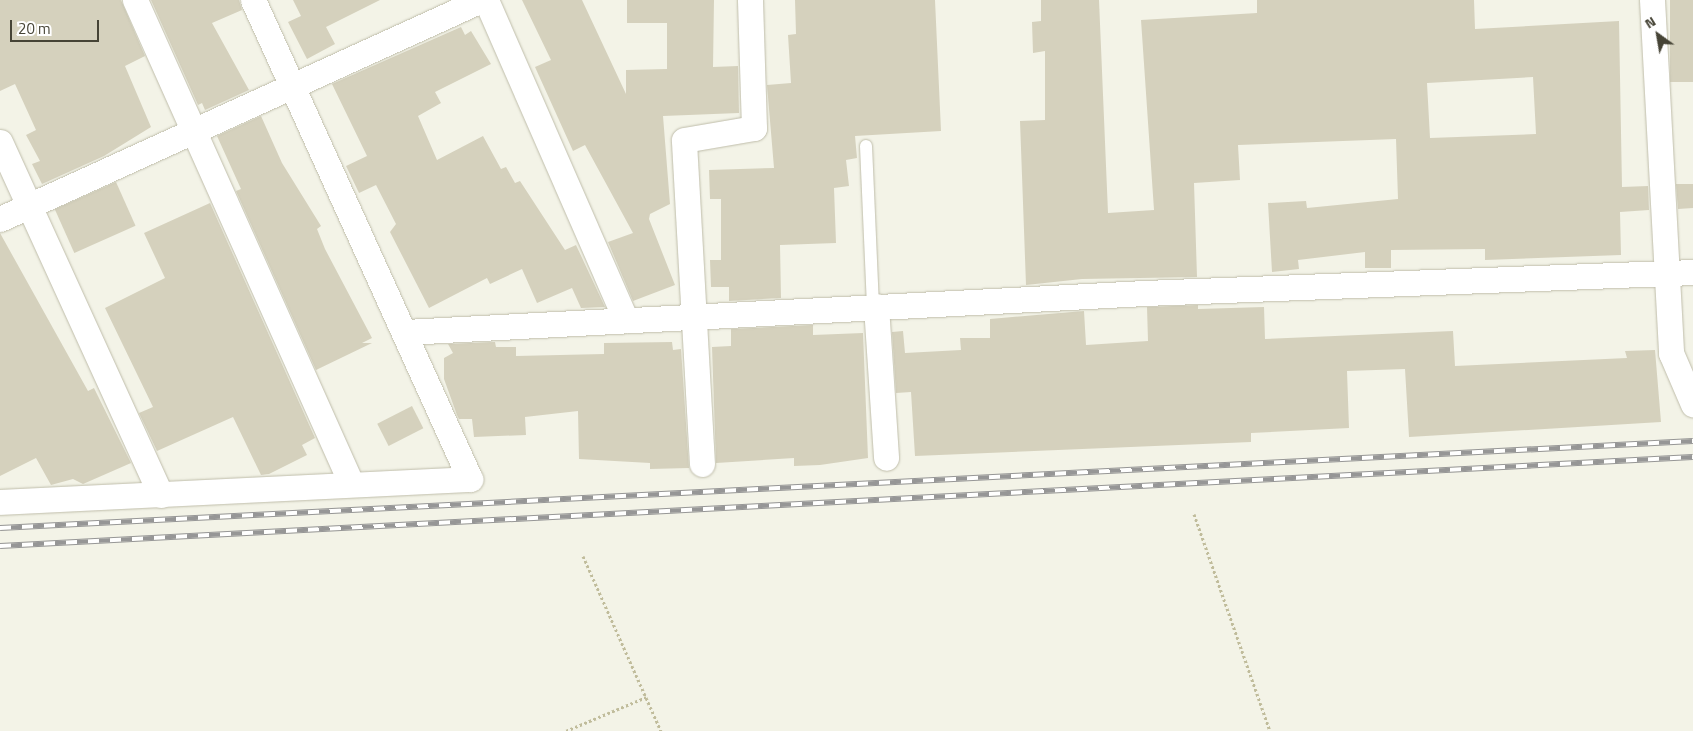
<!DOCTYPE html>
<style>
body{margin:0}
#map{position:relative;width:1693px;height:731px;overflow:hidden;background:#f3f3e7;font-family:"Titillium Web",sans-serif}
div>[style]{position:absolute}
.building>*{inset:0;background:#d5d1bd;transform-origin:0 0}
.path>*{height:3px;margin-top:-1.5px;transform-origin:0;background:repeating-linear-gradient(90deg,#c0bc9b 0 2.5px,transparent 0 5px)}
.roads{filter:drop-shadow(0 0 1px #bfbdaa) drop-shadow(0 0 1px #bfbdaa)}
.lane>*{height:12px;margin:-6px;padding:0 6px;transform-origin:6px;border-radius:6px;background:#fff}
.street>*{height:25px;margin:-12.5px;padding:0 12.5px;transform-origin:12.5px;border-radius:12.5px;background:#fff}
.rail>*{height:5.5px;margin-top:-2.75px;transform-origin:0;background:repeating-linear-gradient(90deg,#fff 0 11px,#969696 0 22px);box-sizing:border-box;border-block:1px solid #969696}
span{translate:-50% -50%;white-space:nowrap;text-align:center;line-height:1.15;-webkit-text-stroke:4px #fff;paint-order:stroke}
.north{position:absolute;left:1633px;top:10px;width:50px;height:50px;-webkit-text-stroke:4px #fff;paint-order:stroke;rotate:328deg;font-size:14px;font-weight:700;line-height:20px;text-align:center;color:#464436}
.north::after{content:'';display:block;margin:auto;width:18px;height:22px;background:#464436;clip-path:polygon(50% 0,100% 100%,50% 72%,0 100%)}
.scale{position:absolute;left:10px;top:20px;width:89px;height:22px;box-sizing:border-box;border:2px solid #464436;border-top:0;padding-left:6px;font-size:15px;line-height:18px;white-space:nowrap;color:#464436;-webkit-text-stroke:4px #fff;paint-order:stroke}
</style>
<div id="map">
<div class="building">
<i style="clip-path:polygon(0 0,121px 0,145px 56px,125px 66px,151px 127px,104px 156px,42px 184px,32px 164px,40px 161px,26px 135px,36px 130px,15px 84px,0 91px)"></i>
<i style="clip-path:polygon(151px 0,239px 0,242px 10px,212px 23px,249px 90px,205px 110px,202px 103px,198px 105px)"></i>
<i style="clip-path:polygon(293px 0,380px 0,326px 27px,335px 44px,307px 59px,288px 22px,301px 16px)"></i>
<i style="clip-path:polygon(522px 0,582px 0,626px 94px,626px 70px,667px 69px,667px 23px,627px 23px,627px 0,714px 0,713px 67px,738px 66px,739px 113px,663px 116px,670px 204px,650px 214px,649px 219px,675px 285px,633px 301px,608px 242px,633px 233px,585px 145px,573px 151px,535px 67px,551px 60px)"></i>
<i style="clip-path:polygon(795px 0,935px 0,941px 131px,855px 136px,857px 158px,846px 160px,849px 186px,834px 188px,836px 243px,780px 245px,781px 298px,729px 301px,729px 287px,711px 287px,710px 260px,721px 260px,721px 199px,710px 199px,709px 170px,774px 168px,767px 85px,791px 83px,788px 35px,796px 34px)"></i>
<i style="clip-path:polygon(evenodd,1041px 0,1099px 0,1108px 213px,1154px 210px,1141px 20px,1257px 13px,1257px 0,1474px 0,1475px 29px,1619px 21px,1622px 187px,1648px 186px,1649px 210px,1620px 212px,1621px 255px,1485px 260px,1485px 249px,1391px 250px,1391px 268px,1365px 268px,1365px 252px,1298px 260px,1299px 269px,1272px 272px,1268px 203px,1306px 201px,1307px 208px,1398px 199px,1396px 139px,1238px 145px,1240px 180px,1194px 183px,1197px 277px,1082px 279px,1026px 285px,1020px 121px,1045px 120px,1045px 51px,1033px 53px,1032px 22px,1041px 21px,1041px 0,1533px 77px,1536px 134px,1430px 138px,1427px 83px,1533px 77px)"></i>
<i style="left:1670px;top:0;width:23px;height:82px"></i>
<i style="clip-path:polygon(461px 27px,465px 35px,471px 31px,491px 64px,435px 92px,441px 103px,418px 116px,437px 160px,483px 136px,501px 169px,506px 167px,515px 183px,520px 181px,565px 250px,576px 245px,605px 307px,581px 308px,572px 288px,537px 303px,522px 269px,490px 284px,487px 278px,429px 308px,390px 232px,396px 224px,376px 185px,359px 193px,346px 166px,367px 156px,332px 84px)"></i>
<i style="clip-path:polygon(261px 116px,282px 163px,321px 226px,317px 229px,325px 249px,372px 338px,362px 343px,372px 343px,316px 370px,236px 191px,241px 189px,217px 136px)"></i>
<i style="left:116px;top:182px;width:48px;height:67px;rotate:66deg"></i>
<i style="clip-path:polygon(1676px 184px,1693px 184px,1693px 208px,1678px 209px)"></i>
<i style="clip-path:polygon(210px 203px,315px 438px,302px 445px,307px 455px,269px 474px,261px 475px,233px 417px,157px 451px,139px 413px,153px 407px,105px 308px,165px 278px,144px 233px)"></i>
<i style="clip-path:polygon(0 233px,88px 391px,94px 388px,131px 463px,83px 484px,73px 479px,51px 485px,36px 458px,0 476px)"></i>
<i style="clip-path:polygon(1198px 305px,1198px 309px,1264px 307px,1265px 339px,1453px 331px,1455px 366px,1627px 358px,1625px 351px,1655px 350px,1661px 422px,1409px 437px,1405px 369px,1347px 371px,1349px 428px,1251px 433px,1251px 442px,915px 456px,911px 392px,896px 393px,892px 332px,903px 331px,905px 353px,961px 350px,960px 338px,990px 338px,990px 319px,1084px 311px,1086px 345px,1148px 341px,1147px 307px)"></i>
<i style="clip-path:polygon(813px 325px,813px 335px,863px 333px,868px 458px,820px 465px,794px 466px,794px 458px,716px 463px,712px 347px,731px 346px,731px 329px)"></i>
<i style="clip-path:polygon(495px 342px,496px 347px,516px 347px,516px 356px,604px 354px,604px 343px,672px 342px,673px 350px,681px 349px,689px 468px,650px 469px,650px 463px,579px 459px,578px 411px,525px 417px,526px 435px,474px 437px,472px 419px,459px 419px,457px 415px,444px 379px,444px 358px,453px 353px,448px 344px)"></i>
<i style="left:412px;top:406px;width:25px;height:39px;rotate:63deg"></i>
</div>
<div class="path">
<i style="left:1194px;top:514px;width:230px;rotate:70.7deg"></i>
<i style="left:583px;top:556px;width:192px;rotate:66deg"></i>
<i style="left:566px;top:731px;width:87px;rotate:-23deg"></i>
</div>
<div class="roads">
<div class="lane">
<i style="left:866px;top:146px;width:160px;rotate:87.5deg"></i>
</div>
<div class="street">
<i style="left:135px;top:0;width:529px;rotate:65.91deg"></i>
<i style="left:486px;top:0;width:349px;rotate:66.4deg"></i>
<i style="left:1652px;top:0;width:354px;rotate:86.9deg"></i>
<i style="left:1671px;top:353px;width:56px;rotate:66.7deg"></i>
<i style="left:0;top:142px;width:388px;rotate:65.5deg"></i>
<i style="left:0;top:219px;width:529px;rotate:-24.48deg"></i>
<i style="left:876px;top:306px;width:152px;rotate:86.2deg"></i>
<i style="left:405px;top:332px;width:741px;rotate:-3.02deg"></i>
<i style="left:1145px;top:293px;width:548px;rotate:-2.19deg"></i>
<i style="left:702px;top:464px;width:324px;rotate:-93.2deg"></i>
<i style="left:684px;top:140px;width:71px;rotate:-9.7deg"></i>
<i style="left:754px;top:128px;width:128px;rotate:-91.8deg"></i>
<i style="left:0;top:502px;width:471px;rotate:-2.8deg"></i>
<i style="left:470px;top:479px;width:526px;rotate:-114.37deg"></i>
</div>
</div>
<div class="rail">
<i style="left:0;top:528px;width:1695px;rotate:-2.94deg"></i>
<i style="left:0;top:546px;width:1695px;rotate:-3.01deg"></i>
</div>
<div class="north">N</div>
<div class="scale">20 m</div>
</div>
